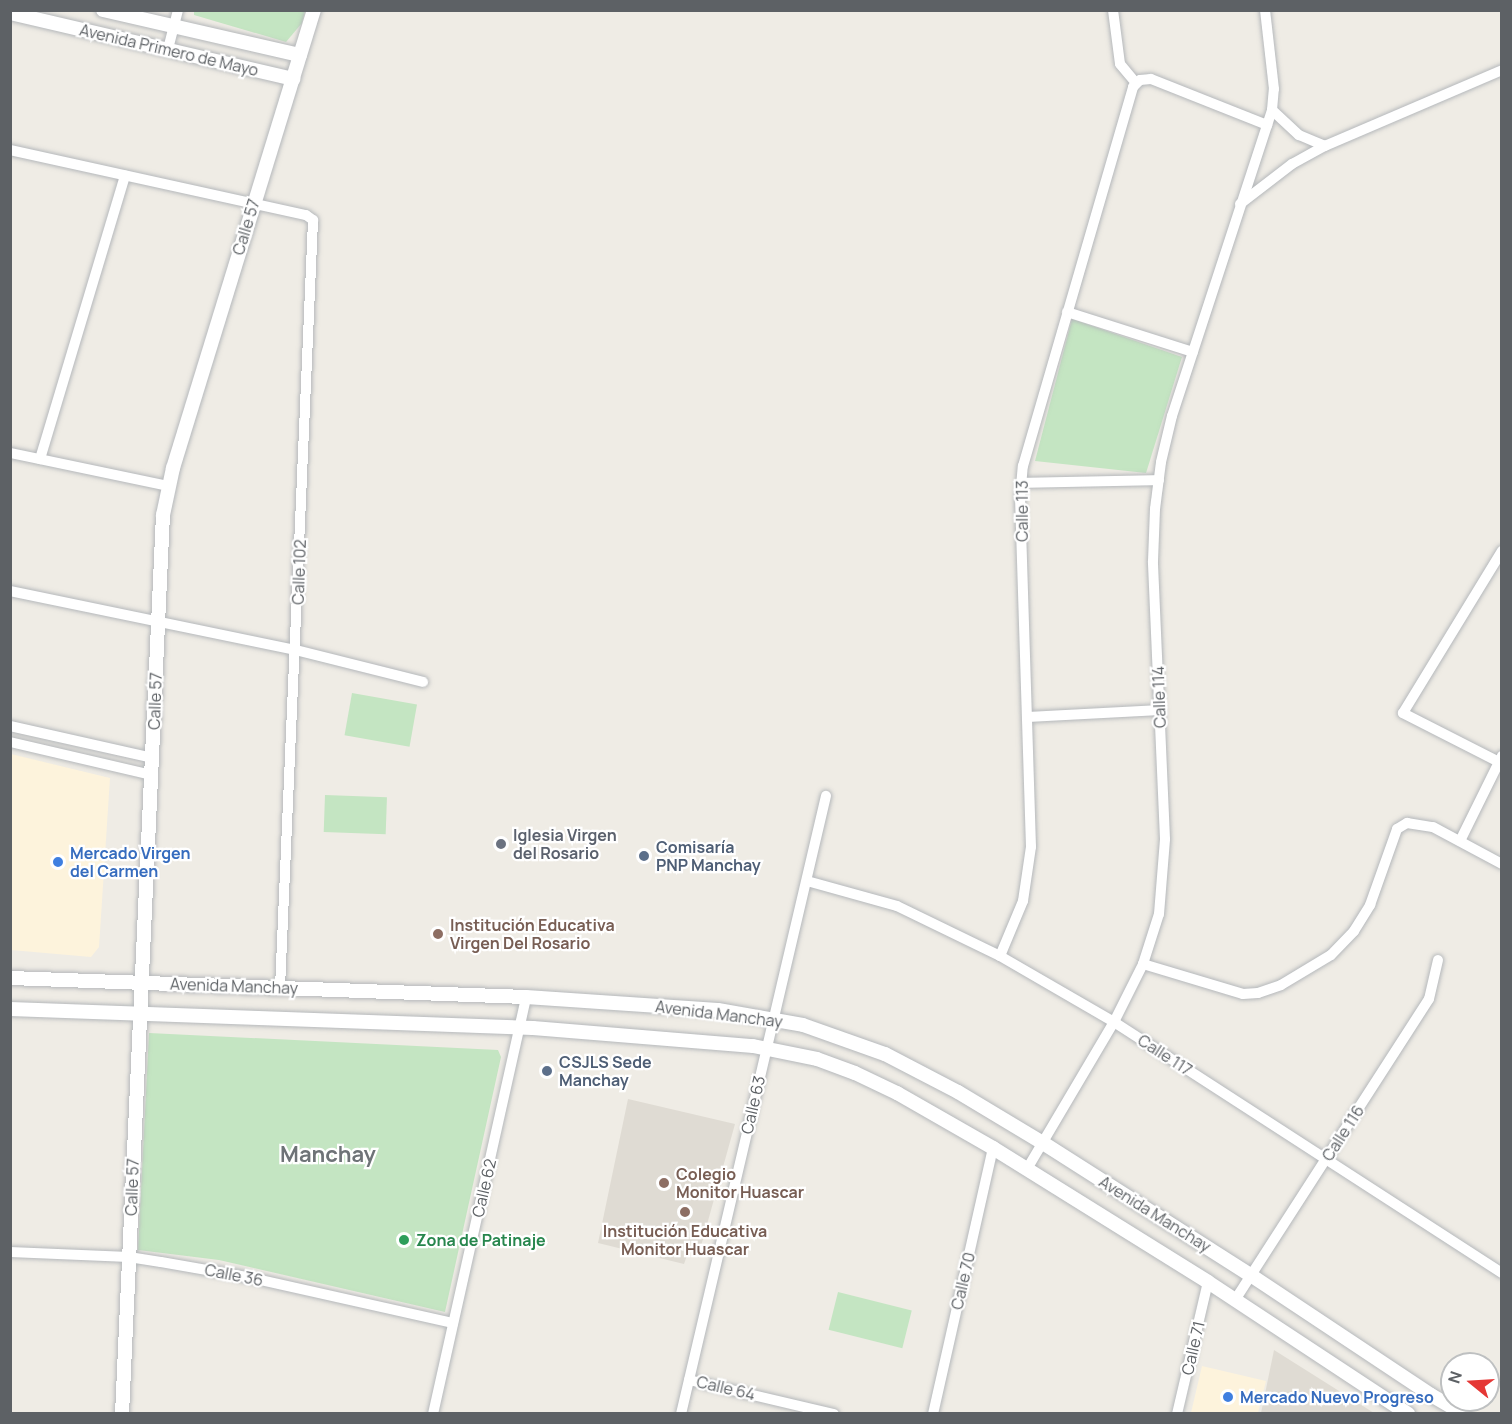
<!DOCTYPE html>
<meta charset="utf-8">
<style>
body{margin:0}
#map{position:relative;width:1512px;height:1424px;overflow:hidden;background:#efece5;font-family:Manrope,sans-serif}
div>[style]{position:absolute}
.commercial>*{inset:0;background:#fdf3dc}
.education>*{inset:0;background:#dfdbd3}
.green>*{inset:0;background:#c4e5c2;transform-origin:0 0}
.roads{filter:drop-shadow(0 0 2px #b5b8bb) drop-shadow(0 0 2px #b5b8bb)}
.minor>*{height:10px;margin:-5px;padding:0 5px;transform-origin:5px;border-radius:5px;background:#fff}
.tertiary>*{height:14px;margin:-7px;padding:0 7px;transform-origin:7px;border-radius:7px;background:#fff}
.dots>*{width:16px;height:16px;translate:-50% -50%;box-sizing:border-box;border:3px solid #fff;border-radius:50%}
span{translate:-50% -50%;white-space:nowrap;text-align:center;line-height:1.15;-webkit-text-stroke:4.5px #fff;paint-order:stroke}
.street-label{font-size:16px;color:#5d6165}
.worship-label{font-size:16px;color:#5b616d;font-weight:700}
.left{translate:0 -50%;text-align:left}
.service-label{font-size:16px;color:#4e5e75;font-weight:700}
.shop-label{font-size:16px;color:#366cbe;font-weight:700}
.education-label{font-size:16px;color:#785e54;font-weight:700}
.leisure-label{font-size:16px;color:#27864d;font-weight:700}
.district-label{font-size:22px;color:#6e7377;font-weight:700}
.frame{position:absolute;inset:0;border:12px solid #5d6165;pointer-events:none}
.north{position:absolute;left:1440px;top:1352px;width:60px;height:60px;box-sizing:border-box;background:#fff;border:2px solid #bec0c1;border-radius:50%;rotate:288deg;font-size:16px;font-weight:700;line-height:24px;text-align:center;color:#5d6165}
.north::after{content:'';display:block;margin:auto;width:21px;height:27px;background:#e53735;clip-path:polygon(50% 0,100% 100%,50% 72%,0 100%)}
</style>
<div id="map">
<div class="commercial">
<i style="clip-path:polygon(11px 754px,110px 778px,99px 947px,91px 957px,11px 950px)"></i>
<i style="clip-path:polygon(1202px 1366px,1266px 1381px,1258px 1413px,1191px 1413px)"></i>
</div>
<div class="education">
<i style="clip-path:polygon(628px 1099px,735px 1124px,701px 1246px,691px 1244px,684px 1264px,598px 1243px)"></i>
<i style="clip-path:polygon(1274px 1350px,1374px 1413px,1261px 1413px)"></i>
</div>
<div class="green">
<i style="clip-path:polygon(194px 11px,194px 10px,305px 11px,302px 23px,286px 42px,194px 15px)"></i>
<i style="clip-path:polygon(1072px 319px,1182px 357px,1146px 473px,1035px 461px)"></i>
<i style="left:352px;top:693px;width:66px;height:43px;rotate:10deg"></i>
<i style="left:325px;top:795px;width:62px;height:37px;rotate:2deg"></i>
<i style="clip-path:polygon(149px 1033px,498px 1050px,501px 1057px,445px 1312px,219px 1260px,138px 1250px)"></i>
<i style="left:838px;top:1292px;width:76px;height:39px;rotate:14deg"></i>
</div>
<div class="roads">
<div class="minor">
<i style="left:1113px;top:10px;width:54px;rotate:82.6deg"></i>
<i style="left:1120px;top:64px;width:23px;rotate:50deg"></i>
<i style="left:168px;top:49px;width:40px;rotate:-75.6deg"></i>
<i style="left:1272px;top:110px;width:37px;rotate:43deg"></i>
<i style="left:1299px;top:135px;width:28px;rotate:23deg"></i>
<i style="left:10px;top:150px;width:303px;rotate:12.4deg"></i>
<i style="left:306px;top:215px;width:9px;rotate:36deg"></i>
<i style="left:313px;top:220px;width:769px;rotate:92.46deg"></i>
<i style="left:1240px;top:204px;width:66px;rotate:-37.6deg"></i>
<i style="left:1292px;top:164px;width:38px;rotate:-29deg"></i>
<i style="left:1325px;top:146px;width:193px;rotate:-23.2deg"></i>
<i style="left:1067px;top:312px;width:132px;rotate:17.6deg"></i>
<i style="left:10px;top:453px;width:161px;rotate:11.8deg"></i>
<i style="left:40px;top:459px;width:296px;rotate:-73.3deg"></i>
<i style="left:1021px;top:483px;width:138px;rotate:-1.2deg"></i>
<i style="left:10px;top:591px;width:292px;rotate:11.7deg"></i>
<i style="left:296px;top:650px;width:131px;rotate:14.1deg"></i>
<i style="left:1028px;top:717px;width:132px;rotate:-3deg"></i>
<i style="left:10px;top:726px;width:147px;rotate:12.6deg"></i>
<i style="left:10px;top:742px;width:146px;rotate:13.1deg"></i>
<i style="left:1499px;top:762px;width:108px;rotate:-153deg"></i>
<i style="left:1403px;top:713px;width:190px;rotate:-58.6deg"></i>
<i style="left:1460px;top:841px;width:95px;rotate:-63.7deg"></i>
<i style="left:807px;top:881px;width:93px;rotate:15.5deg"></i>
<i style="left:897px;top:906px;width:114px;rotate:25.9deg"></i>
<i style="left:1000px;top:956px;width:132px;rotate:30.1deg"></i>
<i style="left:1114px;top:1022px;width:462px;rotate:32.9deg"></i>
<i style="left:1000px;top:956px;width:60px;rotate:-67.3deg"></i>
<i style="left:1023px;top:901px;width:55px;rotate:-81.6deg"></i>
<i style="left:1031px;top:847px;width:349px;rotate:-91.8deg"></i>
<i style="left:1020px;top:498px;width:32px;rotate:-85deg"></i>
<i style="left:1023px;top:466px;width:395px;rotate:-73.8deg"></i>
<i style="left:1133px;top:87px;width:10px;rotate:-45deg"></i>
<i style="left:1140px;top:80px;width:11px;rotate:-5deg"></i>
<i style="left:1151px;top:79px;width:125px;rotate:21.6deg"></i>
<i style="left:1143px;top:964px;width:104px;rotate:16.7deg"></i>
<i style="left:1243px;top:994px;width:15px;rotate:-4deg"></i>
<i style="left:1258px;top:993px;width:24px;rotate:-19deg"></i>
<i style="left:1281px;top:985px;width:58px;rotate:-31deg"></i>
<i style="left:1331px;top:955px;width:33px;rotate:-46deg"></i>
<i style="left:1354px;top:931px;width:31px;rotate:-58deg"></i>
<i style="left:1370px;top:905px;width:81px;rotate:-70.4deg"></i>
<i style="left:1397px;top:829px;width:12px;rotate:-31deg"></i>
<i style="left:1407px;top:823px;width:26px;rotate:9deg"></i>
<i style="left:1433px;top:827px;width:78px;rotate:28.2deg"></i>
<i style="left:1027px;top:1169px;width:171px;rotate:-59.4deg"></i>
<i style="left:1114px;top:1022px;width:65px;rotate:-63.4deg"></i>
<i style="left:1143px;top:964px;width:52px;rotate:-72.3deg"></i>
<i style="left:1159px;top:914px;width:75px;rotate:-85.4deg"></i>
<i style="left:1165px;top:839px;width:278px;rotate:-92.5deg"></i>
<i style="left:1153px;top:561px;width:52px;rotate:-87.8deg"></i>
<i style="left:1155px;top:509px;width:47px;rotate:-82.7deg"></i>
<i style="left:1161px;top:462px;width:47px;rotate:-76.6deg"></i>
<i style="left:1172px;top:416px;width:322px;rotate:-71.9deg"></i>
<i style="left:1272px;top:110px;width:21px;rotate:-85deg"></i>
<i style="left:1274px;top:89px;width:80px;rotate:-96.5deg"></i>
<i style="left:10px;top:1252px;width:119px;rotate:2.4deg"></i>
<i style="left:129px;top:1257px;width:32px;rotate:9deg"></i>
<i style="left:161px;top:1262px;width:87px;rotate:9.9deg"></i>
<i style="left:247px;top:1277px;width:211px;rotate:12.6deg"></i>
<i style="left:1235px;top:1300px;width:358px;rotate:-57.2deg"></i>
<i style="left:1429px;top:999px;width:40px;rotate:-77deg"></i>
<i style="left:689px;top:1380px;width:149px;rotate:13.2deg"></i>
<i style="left:433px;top:1414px;width:427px;rotate:-77.4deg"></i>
<i style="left:681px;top:1414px;width:635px;rotate:-76.8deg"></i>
<i style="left:933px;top:1414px;width:273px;rotate:-77.3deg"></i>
<i style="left:1177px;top:1414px;width:136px;rotate:-76.8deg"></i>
</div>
<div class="tertiary">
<i style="left:103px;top:10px;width:202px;rotate:12.9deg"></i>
<i style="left:10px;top:13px;width:291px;rotate:13.1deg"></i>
<i style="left:10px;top:978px;width:516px;rotate:2.11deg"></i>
<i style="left:526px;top:997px;width:192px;rotate:3.9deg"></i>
<i style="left:718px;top:1010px;width:86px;rotate:10deg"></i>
<i style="left:803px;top:1025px;width:87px;rotate:19.5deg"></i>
<i style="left:885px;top:1054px;width:82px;rotate:27.5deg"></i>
<i style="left:958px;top:1092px;width:99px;rotate:31deg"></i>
<i style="left:1043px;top:1143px;width:248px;rotate:32.5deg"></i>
<i style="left:1252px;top:1276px;width:215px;rotate:33.6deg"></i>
<i style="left:1431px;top:1395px;width:38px;rotate:30deg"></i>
<i style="left:10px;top:1009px;width:523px;rotate:2.08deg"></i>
<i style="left:533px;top:1028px;width:221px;rotate:4.7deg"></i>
<i style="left:753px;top:1046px;width:65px;rotate:11.5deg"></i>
<i style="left:817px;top:1059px;width:40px;rotate:20.2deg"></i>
<i style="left:855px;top:1073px;width:47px;rotate:25.5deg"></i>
<i style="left:897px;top:1093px;width:111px;rotate:29.8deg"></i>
<i style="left:993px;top:1148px;width:253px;rotate:31.9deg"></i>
<i style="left:1208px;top:1282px;width:240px;rotate:33.4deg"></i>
<i style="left:122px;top:1414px;width:900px;rotate:-87.39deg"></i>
<i style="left:163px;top:515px;width:48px;rotate:-78deg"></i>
<i style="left:173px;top:468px;width:479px;rotate:-72.9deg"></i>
</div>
</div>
<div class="dots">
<i style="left:501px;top:844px;background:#6b7280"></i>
<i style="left:644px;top:856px;background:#5c6f8a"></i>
<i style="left:58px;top:862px;background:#3f7fe0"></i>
<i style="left:438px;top:934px;background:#8d6e63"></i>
<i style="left:547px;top:1071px;background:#5c6f8a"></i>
<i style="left:664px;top:1183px;background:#8d6e63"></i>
<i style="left:685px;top:1212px;background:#8d6e63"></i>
<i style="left:404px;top:1240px;background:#2e9e5b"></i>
<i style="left:1228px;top:1397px;background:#3f7fe0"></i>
</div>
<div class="street-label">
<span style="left:169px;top:50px;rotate:13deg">Avenida Primero de Mayo</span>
<span style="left:246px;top:227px;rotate:-73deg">Calle 57</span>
<span style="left:1022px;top:511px;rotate:-90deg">Calle 113</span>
<span style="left:299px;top:572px;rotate:-88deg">Calle 102</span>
<span style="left:1159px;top:697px;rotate:-92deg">Calle 114</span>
<span style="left:155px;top:701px;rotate:-88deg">Calle 57</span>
<span style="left:234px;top:986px;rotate:2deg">Avenida Manchay</span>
<span style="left:719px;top:1014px;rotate:7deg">Avenida Manchay</span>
<span style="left:1165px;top:1055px;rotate:33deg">Calle 117</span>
<span style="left:753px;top:1105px;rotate:-77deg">Calle 63</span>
<span style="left:1343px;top:1133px;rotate:-57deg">Calle 116</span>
<span style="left:132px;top:1187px;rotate:-88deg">Calle 57</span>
<span style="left:484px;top:1188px;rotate:-77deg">Calle 62</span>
<span style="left:1155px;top:1214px;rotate:32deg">Avenida Manchay</span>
<span style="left:234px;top:1275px;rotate:11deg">Calle 36</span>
<span style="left:963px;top:1281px;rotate:-77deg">Calle 70</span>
<span style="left:1193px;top:1348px;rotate:-77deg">Calle 71</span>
<span style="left:726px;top:1388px;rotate:13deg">Calle 64</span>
</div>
<div class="worship-label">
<span class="left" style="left:513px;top:844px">Iglesia Virgen<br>del Rosario</span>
</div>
<div class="service-label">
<span class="left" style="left:656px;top:856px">Comisaría<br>PNP Manchay</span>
<span class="left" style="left:559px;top:1071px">CSJLS Sede<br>Manchay</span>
</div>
<div class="shop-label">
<span class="left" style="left:70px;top:862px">Mercado Virgen<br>del Carmen</span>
<span class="left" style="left:1240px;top:1397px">Mercado Nuevo Progreso</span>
</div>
<div class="education-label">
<span class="left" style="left:450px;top:934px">Institución Educativa<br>Virgen Del Rosario</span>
<span class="left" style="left:676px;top:1183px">Colegio<br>Monitor Huascar</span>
<span style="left:685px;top:1240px">Institución Educativa<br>Monitor Huascar</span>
</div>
<div class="leisure-label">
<span class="left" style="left:416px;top:1240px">Zona de Patinaje</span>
</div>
<div class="district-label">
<span style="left:328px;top:1155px">Manchay</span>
</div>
<div class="frame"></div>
<div class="north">N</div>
</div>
